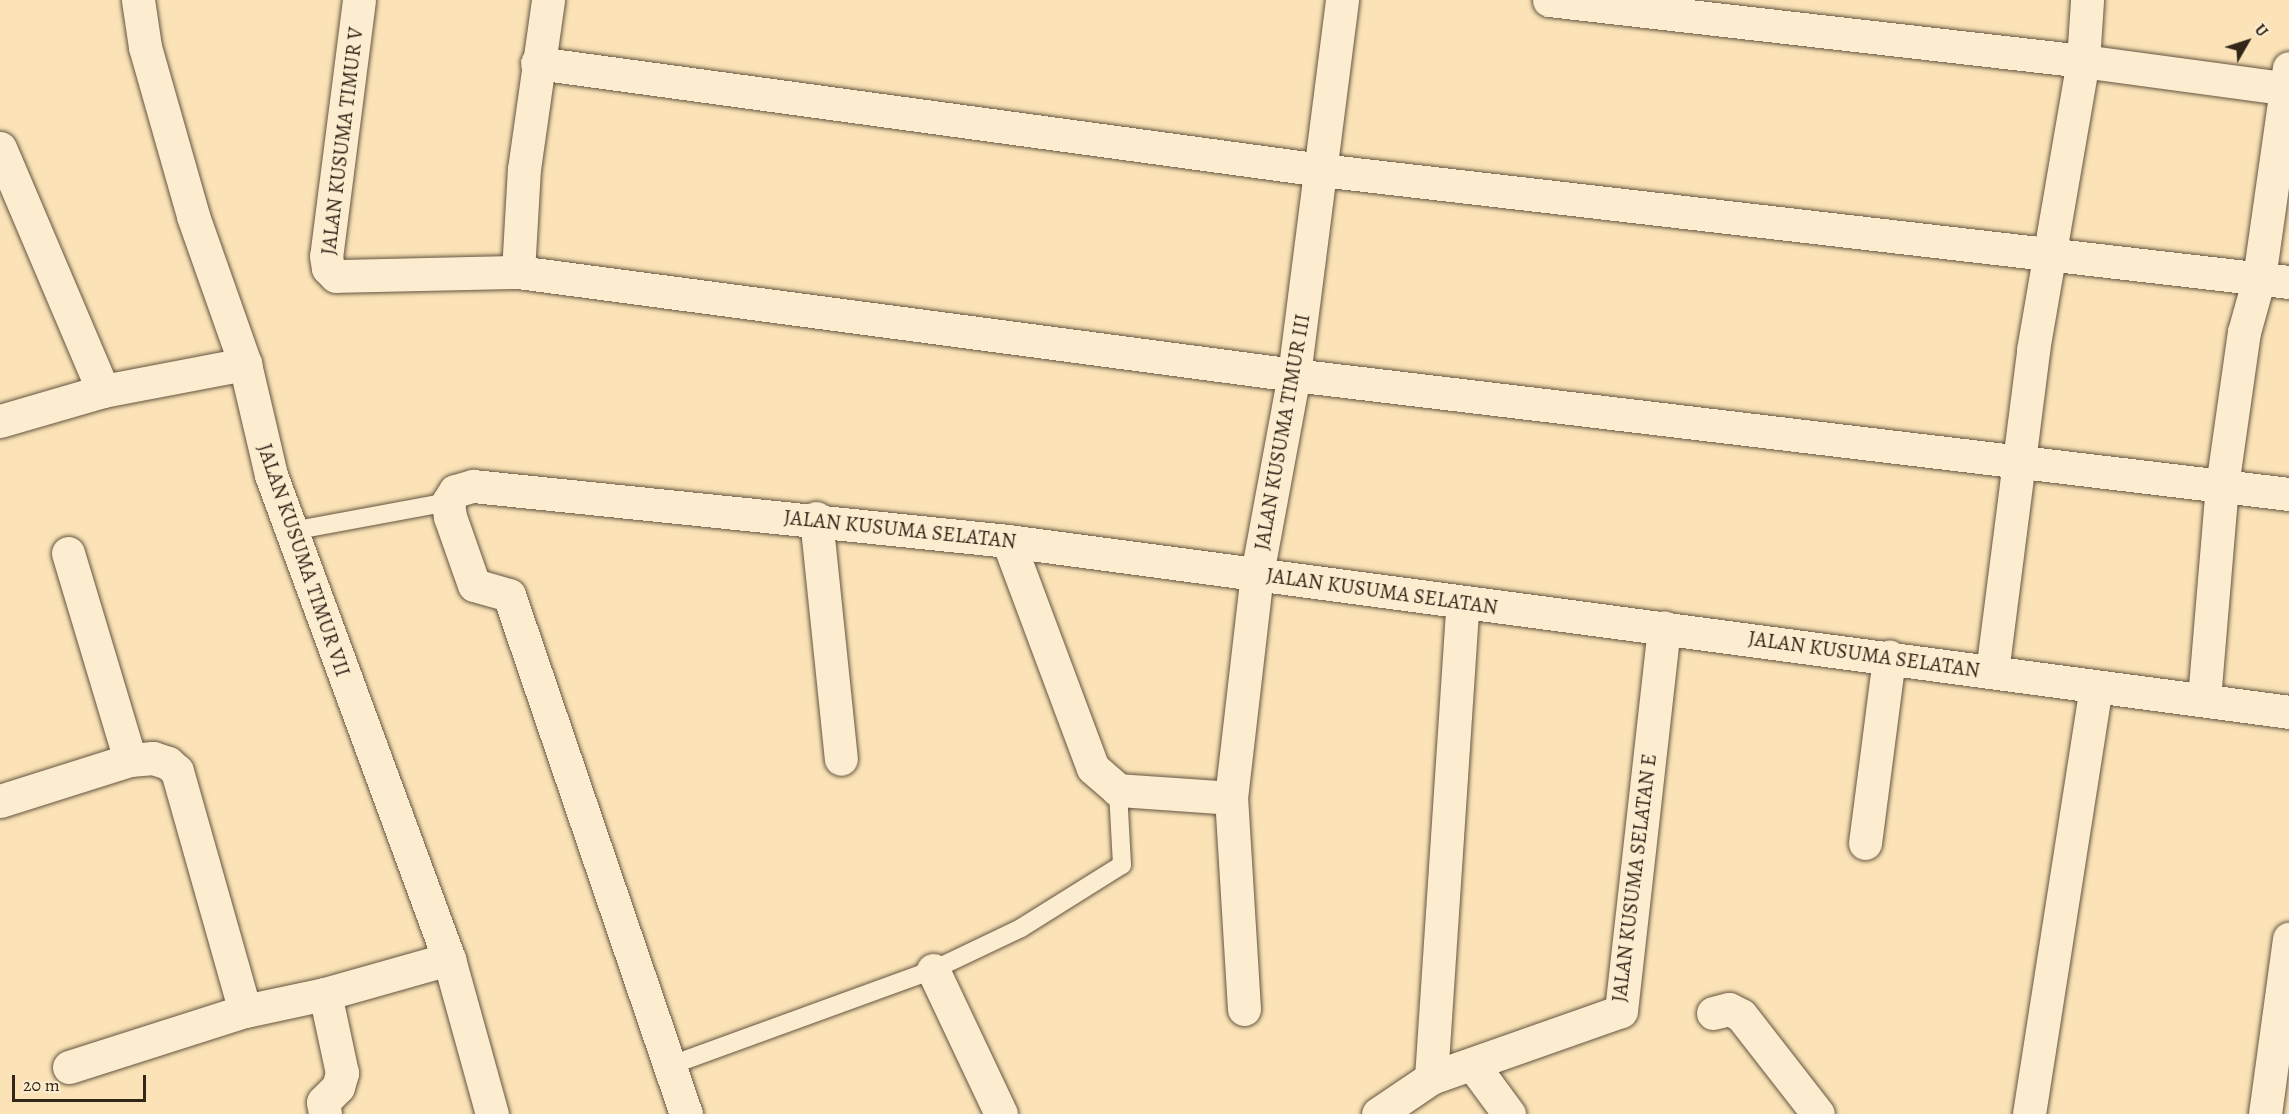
<!DOCTYPE html>
<style>
body{margin:0}
#map{position:relative;width:2289px;height:1114px;overflow:hidden;background:#fbe3b7;font-family:Alegreya,serif}
div>[style]{position:absolute}
.roads{filter:drop-shadow(0 0 2px #645540) drop-shadow(0 0 2px #645540)}
.lane>*{height:18px;margin:-9px;padding:0 9px;transform-origin:9px;border-radius:9px;background:#fcedd0}
.street>*{height:33px;margin:-16.5px;padding:0 16.5px;transform-origin:16.5px;border-radius:16.5px;background:#fcedd0}
span{translate:-50% -50%;white-space:nowrap;text-align:center;line-height:1.15;-webkit-text-stroke:4.5px #fcedd0;paint-order:stroke}
.street-label{font-size:21px;color:#322619}
.north{position:absolute;left:2217px;top:12px;width:60px;height:60px;-webkit-text-stroke:4px #fcedd0;paint-order:stroke;rotate:51deg;font-size:16px;font-weight:700;line-height:24px;text-align:center;color:#322619}
.north::after{content:'';display:block;margin:auto;width:21px;height:27px;background:#322619;clip-path:polygon(50% 0,100% 100%,50% 72%,0 100%)}
.scale{position:absolute;left:12px;top:1075px;width:134px;height:27px;box-sizing:border-box;border:3px solid #322619;border-top:0;padding-left:8px;font-size:18px;line-height:21px;white-space:nowrap;color:#322619;-webkit-text-stroke:4px #fcedd0;paint-order:stroke}
</style>
<div id="map">
<div class="roads">
<div class="lane">
<i style="left:292px;top:531px;width:159px;rotate:-10.5deg"></i>
<i style="left:669px;top:1066px;width:281px;rotate:-20deg"></i>
<i style="left:933px;top:970px;width:98px;rotate:-25.5deg"></i>
<i style="left:1021px;top:928px;width:119px;rotate:-32deg"></i>
<i style="left:1122px;top:865px;width:75px;rotate:-93.1deg"></i>
</div>
<div class="street">
<i style="left:138px;top:0;width:48px;rotate:81.5deg"></i>
<i style="left:145px;top:47px;width:176px;rotate:74.1deg"></i>
<i style="left:193px;top:216px;width:157px;rotate:70.6deg"></i>
<i style="left:245px;top:364px;width:114px;rotate:76.8deg"></i>
<i style="left:271px;top:475px;width:516px;rotate:69.81deg"></i>
<i style="left:449px;top:959px;width:161px;rotate:74.5deg"></i>
<i style="left:359px;top:0;width:258px;rotate:97.3deg"></i>
<i style="left:326px;top:256px;width:12px;rotate:81deg"></i>
<i style="left:328px;top:268px;width:11px;rotate:45deg"></i>
<i style="left:336px;top:276px;width:182px;rotate:-1.3deg"></i>
<i style="left:518px;top:272px;width:783px;rotate:7.56deg"></i>
<i style="left:1294px;top:375px;width:1002px;rotate:6.82deg"></i>
<i style="left:1549px;top:0;width:537px;rotate:6.52deg"></i>
<i style="left:2083px;top:61px;width:208px;rotate:7.7deg"></i>
<i style="left:537px;top:63px;width:791px;rotate:7.77deg"></i>
<i style="left:1321px;top:170px;width:974px;rotate:6.6deg"></i>
<i style="left:0;top:148px;width:264px;rotate:67deg"></i>
<i style="left:518px;top:272px;width:103px;rotate:-86.7deg"></i>
<i style="left:524px;top:169px;width:171px;rotate:-81.9deg"></i>
<i style="left:0;top:421px;width:107px;rotate:-16.2deg"></i>
<i style="left:103px;top:391px;width:145px;rotate:-10.8deg"></i>
<i style="left:816px;top:518px;width:242px;rotate:84.1deg"></i>
<i style="left:1008px;top:541px;width:242px;rotate:69.5deg"></i>
<i style="left:1093px;top:768px;width:33px;rotate:41deg"></i>
<i style="left:1118px;top:790px;width:113px;rotate:4deg"></i>
<i style="left:68px;top:553px;width:216px;rotate:73.3deg"></i>
<i style="left:1992px;top:672px;width:325px;rotate:-82.7deg"></i>
<i style="left:2033px;top:350px;width:293px;rotate:-80.2deg"></i>
<i style="left:2083px;top:61px;width:61px;rotate:-86.2deg"></i>
<i style="left:2204px;top:699px;width:214px;rotate:-85.2deg"></i>
<i style="left:2222px;top:486px;width:156px;rotate:-81.9deg"></i>
<i style="left:2244px;top:332px;width:56px;rotate:-74.5deg"></i>
<i style="left:2259px;top:278px;width:212px;rotate:-81.9deg"></i>
<i style="left:0;top:801px;width:136px;rotate:-17.5deg"></i>
<i style="left:130px;top:760px;width:23px;rotate:-5deg"></i>
<i style="left:153px;top:758px;width:16px;rotate:18deg"></i>
<i style="left:168px;top:763px;width:12px;rotate:42deg"></i>
<i style="left:177px;top:771px;width:249px;rotate:74.2deg"></i>
<i style="left:1865px;top:843px;width:188px;rotate:-82.6deg"></i>
<i style="left:933px;top:970px;width:159px;rotate:64.7deg"></i>
<i style="left:1244px;top:1009px;width:211px;rotate:-93.5deg"></i>
<i style="left:1231px;top:798px;width:226px;rotate:-83.4deg"></i>
<i style="left:1257px;top:574px;width:202px;rotate:-79.5deg"></i>
<i style="left:1294px;top:375px;width:378px;rotate:-82.7deg"></i>
<i style="left:1713px;top:1013px;width:16px;rotate:-14deg"></i>
<i style="left:1729px;top:1009px;width:13px;rotate:27deg"></i>
<i style="left:1741px;top:1015px;width:125px;rotate:52.1deg"></i>
<i style="left:1473px;top:1065px;width:61px;rotate:53.7deg"></i>
<i style="left:69px;top:1067px;width:185px;rotate:-17.7deg"></i>
<i style="left:245px;top:1011px;width:82px;rotate:-12deg"></i>
<i style="left:325px;top:994px;width:129px;rotate:-15.8deg"></i>
<i style="left:1431px;top:1078px;width:477px;rotate:-86.2deg"></i>
<i style="left:325px;top:1114px;width:12px;rotate:-99deg"></i>
<i style="left:323px;top:1102px;width:21px;rotate:-45deg"></i>
<i style="left:338px;top:1087px;width:15px;rotate:-74deg"></i>
<i style="left:342px;top:1073px;width:81px;rotate:-102.1deg"></i>
<i style="left:686px;top:1114px;width:548px;rotate:-108.83deg"></i>
<i style="left:509px;top:595px;width:36px;rotate:-164deg"></i>
<i style="left:474px;top:585px;width:72px;rotate:-109.4deg"></i>
<i style="left:450px;top:517px;width:15px;rotate:-98deg"></i>
<i style="left:448px;top:502px;width:13px;rotate:-58deg"></i>
<i style="left:455px;top:491px;width:19px;rotate:-16deg"></i>
<i style="left:473px;top:486px;width:538px;rotate:5.87deg"></i>
<i style="left:1008px;top:541px;width:1292px;rotate:7.6deg"></i>
<i style="left:1378px;top:1114px;width:64px;rotate:-34.2deg"></i>
<i style="left:1431px;top:1078px;width:201px;rotate:-19.4deg"></i>
<i style="left:1621px;top:1011px;width:386px;rotate:-83.6deg"></i>
<i style="left:2029px;top:1114px;width:431px;rotate:-81.1deg"></i>
<i style="left:2265px;top:1114px;width:177px;rotate:-82.2deg"></i>
</div>
</div>
<div class="street-label">
<span style="left:342px;top:141px;rotate:-83deg">JALAN KUSUMA TIMUR V</span>
<span style="left:1282px;top:432px;rotate:-80deg">JALAN KUSUMA TIMUR III</span>
<span style="left:900px;top:529px;rotate:6deg">JALAN KUSUMA SELATAN</span>
<span style="left:304px;top:560px;rotate:71deg">JALAN KUSUMA TIMUR VII</span>
<span style="left:1382px;top:591px;rotate:8deg">JALAN KUSUMA SELATAN</span>
<span style="left:1864px;top:654px;rotate:8deg">JALAN KUSUMA SELATAN</span>
<span style="left:1634px;top:878px;rotate:-83deg">JALAN KUSUMA SELATAN E</span>
</div>
<div class="north">U</div>
<div class="scale">20 m</div>
</div>
